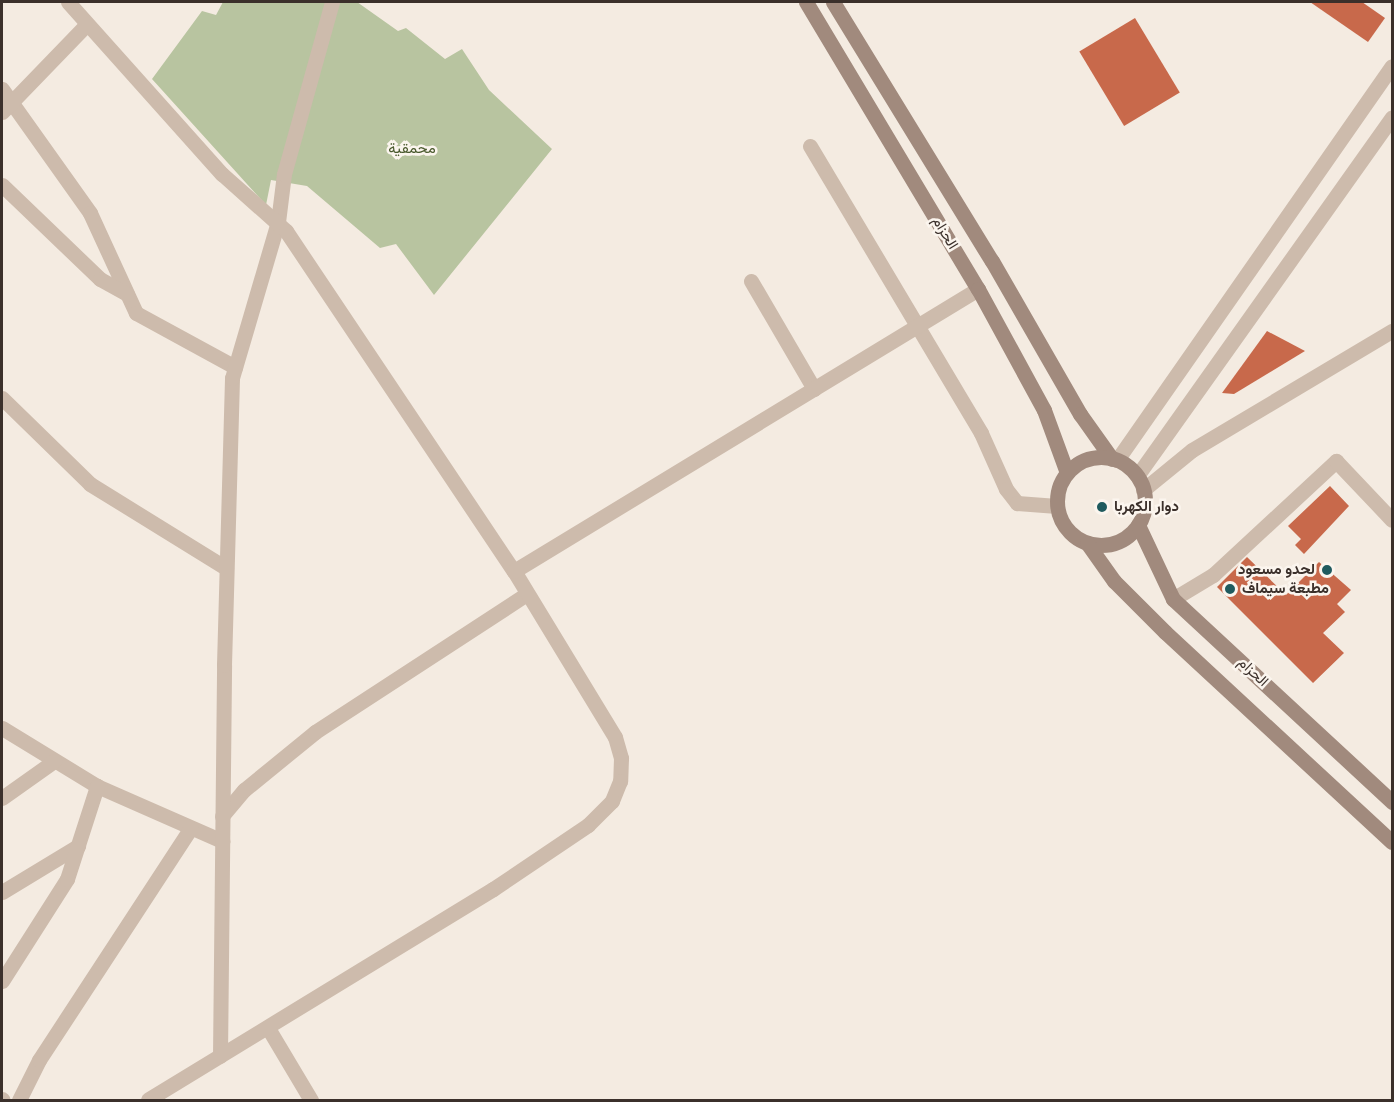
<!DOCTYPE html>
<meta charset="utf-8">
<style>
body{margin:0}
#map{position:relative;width:1394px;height:1102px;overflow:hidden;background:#f4ebe1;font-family:"Roboto Condensed",Vazirmatn,sans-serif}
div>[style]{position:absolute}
.green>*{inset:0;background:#b8c4a0}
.building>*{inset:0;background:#c8694b;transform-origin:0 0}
.minor>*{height:15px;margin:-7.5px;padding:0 7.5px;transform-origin:7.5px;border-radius:7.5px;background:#cdbbac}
.tertiary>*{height:15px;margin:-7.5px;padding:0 7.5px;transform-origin:7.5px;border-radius:7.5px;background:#cdbbac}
.secondary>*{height:15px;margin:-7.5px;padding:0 7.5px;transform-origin:7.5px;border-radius:7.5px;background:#a18a7d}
.secondary>.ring{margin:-7.5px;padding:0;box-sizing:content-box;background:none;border:15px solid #a18a7d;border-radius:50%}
.dots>*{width:16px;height:16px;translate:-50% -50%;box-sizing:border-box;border:3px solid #fbf5ee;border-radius:50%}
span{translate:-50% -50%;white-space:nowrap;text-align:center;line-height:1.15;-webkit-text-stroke:5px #fbf5ee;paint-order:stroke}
.park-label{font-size:15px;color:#4a5a2e}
.street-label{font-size:15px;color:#3b302b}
.poi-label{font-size:15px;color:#3b302b;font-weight:700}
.left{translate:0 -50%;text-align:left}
.right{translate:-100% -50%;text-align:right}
.frame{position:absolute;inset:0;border:3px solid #3b302b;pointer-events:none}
</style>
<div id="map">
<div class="green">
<i style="clip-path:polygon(223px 2px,357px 2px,398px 31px,406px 28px,445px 59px,462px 49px,489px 90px,552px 149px,434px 295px,396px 244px,380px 248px,307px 186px,271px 180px,266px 205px,152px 79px,202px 11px,216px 15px)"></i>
</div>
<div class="building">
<i style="clip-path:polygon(1310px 2px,1362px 2px,1385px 18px,1368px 42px)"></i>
<i style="left:1135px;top:18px;width:87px;height:65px;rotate:59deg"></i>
<i style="clip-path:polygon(1267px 331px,1305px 351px,1234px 394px,1222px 393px)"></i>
<i style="clip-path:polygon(1330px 486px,1349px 506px,1304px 554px,1295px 545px,1301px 539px,1288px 526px)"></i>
<i style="clip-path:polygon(1247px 557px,1286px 595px,1319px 562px,1351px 590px,1337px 604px,1345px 612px,1323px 633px,1344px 653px,1313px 683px,1217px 587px)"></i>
</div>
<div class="minor">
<i style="left:2px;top:89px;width:152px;rotate:54.6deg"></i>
<i style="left:90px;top:213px;width:110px;rotate:65.3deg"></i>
<i style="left:136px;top:313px;width:113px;rotate:28.6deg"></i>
<i style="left:2px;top:112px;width:122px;rotate:-46deg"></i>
<i style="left:810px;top:146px;width:334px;rotate:59.2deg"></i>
<i style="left:981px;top:433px;width:61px;rotate:65.9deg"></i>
<i style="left:1006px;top:489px;width:18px;rotate:52deg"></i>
<i style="left:1017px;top:503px;width:40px;rotate:4.3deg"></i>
<i style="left:2px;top:185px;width:136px;rotate:43.8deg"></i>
<i style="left:100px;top:279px;width:31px;rotate:29deg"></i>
<i style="left:751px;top:281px;width:125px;rotate:59.7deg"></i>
<i style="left:2px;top:398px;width:123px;rotate:44.3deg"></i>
<i style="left:90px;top:484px;width:160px;rotate:31.7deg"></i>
<i style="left:1117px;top:460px;width:480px;rotate:-55.1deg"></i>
<i style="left:1137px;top:476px;width:440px;rotate:-54.6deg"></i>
<i style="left:1143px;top:490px;width:63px;rotate:-39.2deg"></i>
<i style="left:1192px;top:450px;width:233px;rotate:-30.8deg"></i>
<i style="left:1173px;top:599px;width:47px;rotate:-31deg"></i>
<i style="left:1213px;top:575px;width:168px;rotate:-42.8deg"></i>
<i style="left:1336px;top:461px;width:81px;rotate:46.5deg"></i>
<i style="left:2px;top:728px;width:111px;rotate:31.4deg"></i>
<i style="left:97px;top:786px;width:137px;rotate:23.7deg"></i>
<i style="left:2px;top:798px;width:64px;rotate:-35.4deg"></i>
<i style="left:222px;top:816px;width:34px;rotate:-50deg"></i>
<i style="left:244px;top:790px;width:92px;rotate:-39.2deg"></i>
<i style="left:315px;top:732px;width:253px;rotate:-33.1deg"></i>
<i style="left:2px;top:892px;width:89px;rotate:-31.2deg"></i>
<i style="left:2px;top:981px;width:121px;rotate:-57.5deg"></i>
<i style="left:67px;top:879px;width:98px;rotate:-72.1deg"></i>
<i style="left:268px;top:1028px;width:84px;rotate:59.2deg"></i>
<i style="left:220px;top:1056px;width:391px;rotate:-89.4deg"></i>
<i style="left:224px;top:665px;width:287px;rotate:-88.4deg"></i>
<i style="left:232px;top:378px;width:163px;rotate:-73.6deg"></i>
<i style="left:278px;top:222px;width:48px;rotate:-82.9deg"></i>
<i style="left:284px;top:174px;width:179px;rotate:-74.4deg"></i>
<i style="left:2px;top:1099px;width:1px;rotate:45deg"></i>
<i style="left:19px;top:1100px;width:45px;rotate:-63.4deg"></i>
<i style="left:39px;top:1060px;width:277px;rotate:-56.8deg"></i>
</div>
<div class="tertiary">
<i style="left:68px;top:2px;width:231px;rotate:48.2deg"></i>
<i style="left:222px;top:174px;width:86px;rotate:41.7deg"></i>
<i style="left:286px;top:231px;width:409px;rotate:56.2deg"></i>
<i style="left:514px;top:571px;width:194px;rotate:58.7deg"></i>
<i style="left:615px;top:737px;width:22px;rotate:74deg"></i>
<i style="left:621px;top:758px;width:23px;rotate:92deg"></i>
<i style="left:620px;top:781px;width:22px;rotate:112deg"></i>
<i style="left:612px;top:801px;width:34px;rotate:135deg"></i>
<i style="left:588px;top:825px;width:115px;rotate:146deg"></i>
<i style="left:493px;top:889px;width:404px;rotate:148.6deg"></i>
<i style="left:514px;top:571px;width:543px;rotate:-31.29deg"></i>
</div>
<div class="secondary">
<i style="left:806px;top:2px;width:335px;rotate:59.1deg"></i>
<i style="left:978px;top:289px;width:138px;rotate:61.4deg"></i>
<i style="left:1044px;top:410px;width:67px;rotate:69.9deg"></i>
<i style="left:833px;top:2px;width:304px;rotate:58.5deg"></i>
<i style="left:992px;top:261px;width:177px;rotate:60.1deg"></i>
<i style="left:1080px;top:414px;width:55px;rotate:54.6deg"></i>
<i class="ring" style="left:1057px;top:457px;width:73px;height:73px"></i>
<i style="left:1138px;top:525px;width:82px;rotate:64.7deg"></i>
<i style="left:1173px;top:599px;width:299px;rotate:42.8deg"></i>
<i style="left:1087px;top:543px;width:47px;rotate:54.6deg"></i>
<i style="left:1114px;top:581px;width:72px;rotate:45deg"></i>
<i style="left:1165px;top:632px;width:309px;rotate:42.8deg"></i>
</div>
<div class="dots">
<i style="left:1102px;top:507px;background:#1f5a5e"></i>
<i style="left:1327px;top:570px;background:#1f5a5e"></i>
<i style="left:1230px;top:589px;background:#1f5a5e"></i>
</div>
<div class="park-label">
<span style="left:412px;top:149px">محمقية</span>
</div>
<div class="street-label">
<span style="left:945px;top:233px;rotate:59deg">الحزام</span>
<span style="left:1253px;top:672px;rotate:43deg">الحزام</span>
</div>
<div class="poi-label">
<span class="left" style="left:1114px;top:507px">دوار الكهربا</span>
<span class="right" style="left:1315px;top:570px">لحدو مسعود</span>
<span class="left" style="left:1242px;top:589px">مطبعة سيماف</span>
</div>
<div class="frame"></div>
</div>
